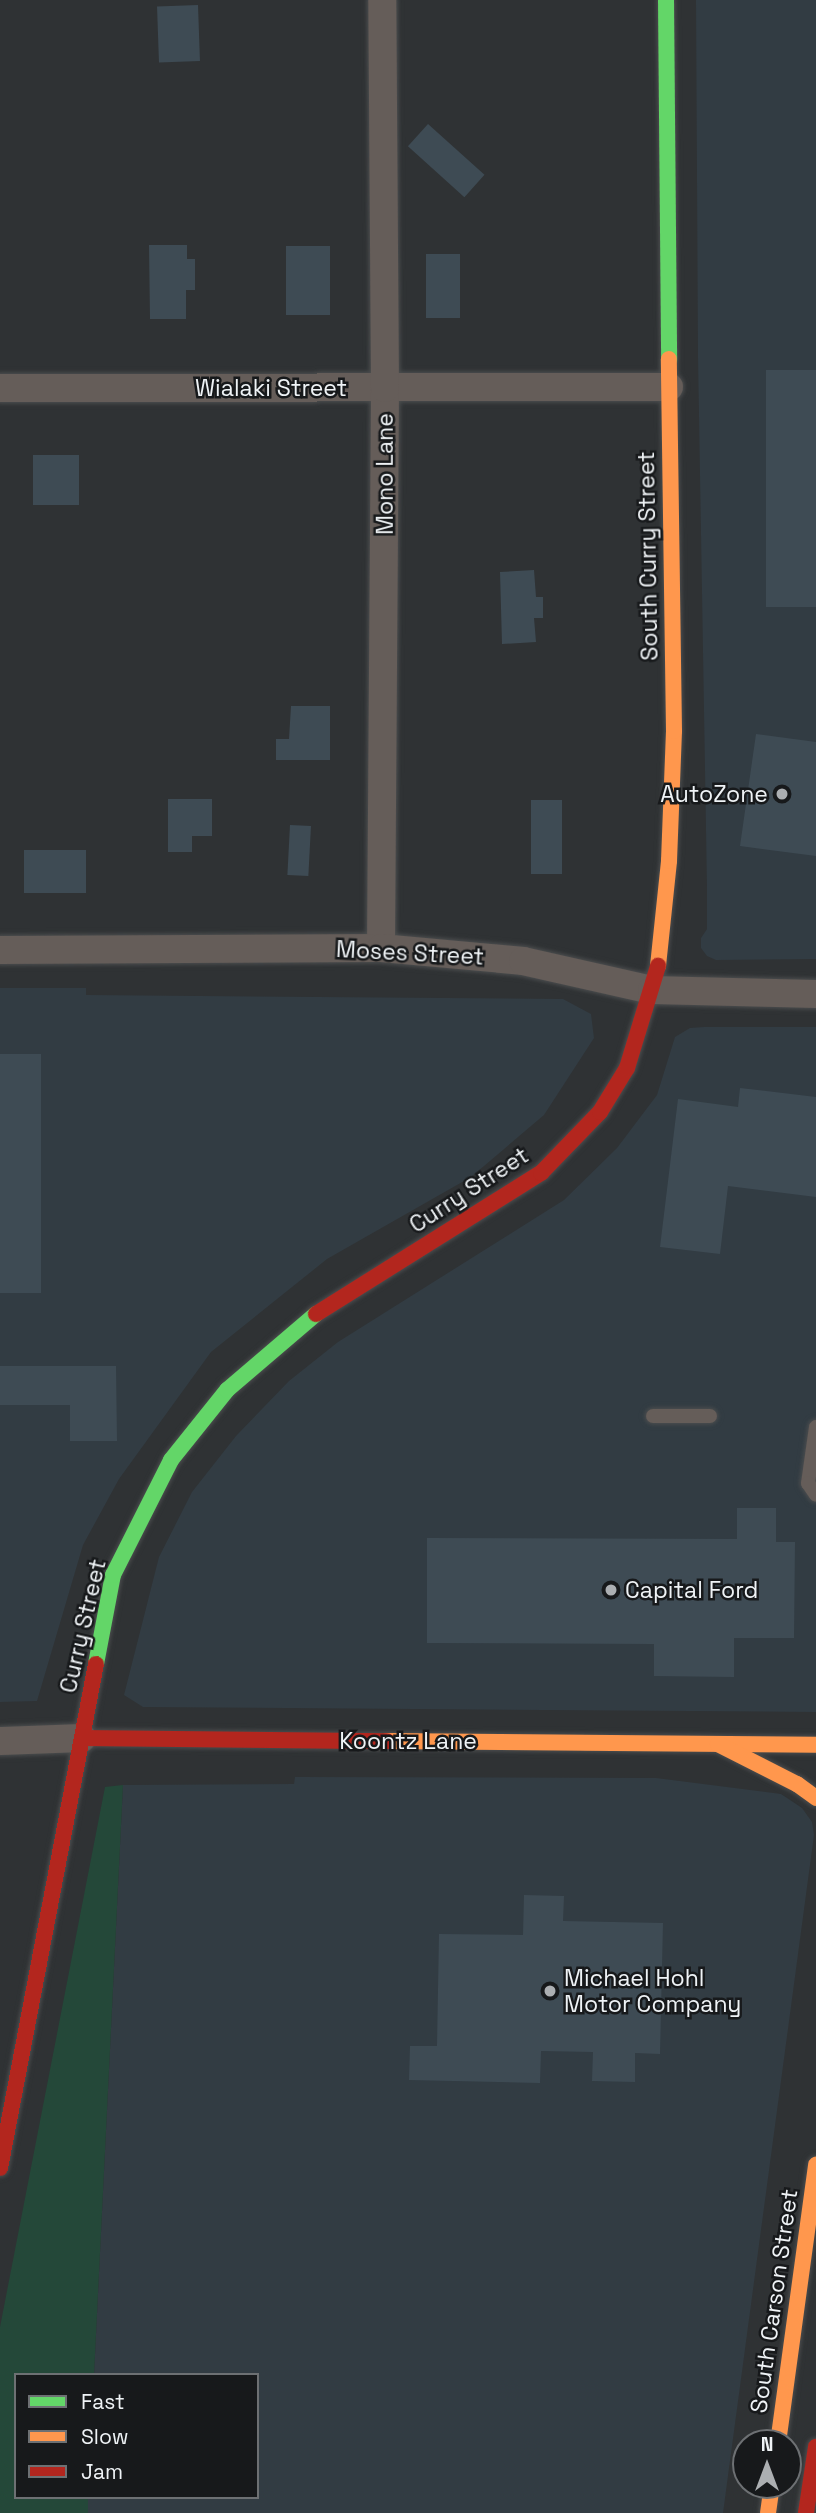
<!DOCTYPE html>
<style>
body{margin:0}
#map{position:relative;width:816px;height:2513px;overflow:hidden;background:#2f3234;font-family:"Space Grotesk",sans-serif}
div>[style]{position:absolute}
.built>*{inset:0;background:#323c43}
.green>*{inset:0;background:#244839}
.building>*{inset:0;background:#3e4b54;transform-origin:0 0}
.roads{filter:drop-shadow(0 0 2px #4b4d4e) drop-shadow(0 0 2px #4b4d4e)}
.lane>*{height:14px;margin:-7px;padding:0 7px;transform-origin:7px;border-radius:7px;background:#655d59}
.street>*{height:28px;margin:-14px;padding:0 14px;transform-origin:14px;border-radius:14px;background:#655d59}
.fast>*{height:16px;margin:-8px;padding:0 8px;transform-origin:8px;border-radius:8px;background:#63d668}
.slow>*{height:16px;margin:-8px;padding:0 8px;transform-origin:8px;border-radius:8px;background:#ff974d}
.jam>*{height:16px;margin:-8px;padding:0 8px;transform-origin:8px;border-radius:8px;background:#b3261e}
.dots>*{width:19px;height:19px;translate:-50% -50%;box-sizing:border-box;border:4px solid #17191b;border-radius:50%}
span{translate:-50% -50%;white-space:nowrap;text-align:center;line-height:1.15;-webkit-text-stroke:5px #17191b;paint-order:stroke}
.street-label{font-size:23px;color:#eff3f6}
.poi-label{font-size:23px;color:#eff3f6}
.right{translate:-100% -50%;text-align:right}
.left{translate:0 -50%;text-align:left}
.legend{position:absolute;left:14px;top:2373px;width:245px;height:126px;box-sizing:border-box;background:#17191b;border:2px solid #6d7073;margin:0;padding:9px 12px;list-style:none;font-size:21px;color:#eff3f6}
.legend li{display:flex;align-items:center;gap:14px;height:35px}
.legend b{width:35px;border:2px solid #6d7073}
.north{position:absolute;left:732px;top:2429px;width:70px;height:70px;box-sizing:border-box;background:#17191b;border:2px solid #6d7073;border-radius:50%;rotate:0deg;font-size:19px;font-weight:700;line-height:28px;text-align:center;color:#eff3f6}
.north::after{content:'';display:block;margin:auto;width:24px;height:32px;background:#acafb2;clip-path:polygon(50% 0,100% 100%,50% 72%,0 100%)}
</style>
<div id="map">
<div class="built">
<i style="clip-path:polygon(696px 0,816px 0,816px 959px,716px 960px,707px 956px,701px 948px,701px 938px,707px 929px,707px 888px,698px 356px)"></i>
<i style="clip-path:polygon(0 988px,86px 988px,86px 995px,563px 999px,591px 1014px,594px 1038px,544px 1115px,471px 1177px,327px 1259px,211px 1352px,119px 1479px,83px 1545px,37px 1701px,0 1702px)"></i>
<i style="clip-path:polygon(704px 1027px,816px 1027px,816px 1712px,143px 1707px,124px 1695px,159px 1557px,192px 1492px,236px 1436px,289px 1381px,338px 1342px,564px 1200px,617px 1148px,657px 1095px,675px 1037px,690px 1028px)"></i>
<i style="clip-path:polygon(295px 1777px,656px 1778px,781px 1794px,802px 1808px,812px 1822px,814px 1835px,723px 2513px,88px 2513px,88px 2497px,257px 2497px,257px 2375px,94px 2375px,123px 1785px,294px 1784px)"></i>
</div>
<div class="green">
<i style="clip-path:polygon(123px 1785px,94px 2375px,16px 2375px,16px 2497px,88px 2497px,88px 2513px,0 2513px,0 2327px,105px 1787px)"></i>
</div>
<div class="building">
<i style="left:198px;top:5px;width:56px;height:41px;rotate:88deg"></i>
<i style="left:428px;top:124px;width:76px;height:30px;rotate:42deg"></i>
<i style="clip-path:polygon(149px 245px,187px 245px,187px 259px,195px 259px,195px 290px,186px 290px,186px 319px,150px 319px)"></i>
<i style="left:286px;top:246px;width:44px;height:69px"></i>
<i style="left:426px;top:254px;width:34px;height:64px"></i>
<i style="left:816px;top:370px;width:237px;height:50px;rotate:90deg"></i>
<i style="left:33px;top:455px;width:46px;height:50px"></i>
<i style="clip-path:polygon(534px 570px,536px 597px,543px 597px,543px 618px,534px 618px,536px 642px,502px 644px,500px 572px)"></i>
<i style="clip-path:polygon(291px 706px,330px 706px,330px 760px,276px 760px,276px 739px,289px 739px)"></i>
<i style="clip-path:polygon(756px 734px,816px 742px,816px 856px,740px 846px)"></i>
<i style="clip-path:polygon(168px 799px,212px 799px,212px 836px,192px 836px,192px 852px,168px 852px)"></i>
<i style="left:531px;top:800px;width:31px;height:74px"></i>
<i style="left:290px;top:825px;width:21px;height:50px;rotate:3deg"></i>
<i style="left:24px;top:850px;width:62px;height:43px"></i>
<i style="left:0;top:1054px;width:41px;height:239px"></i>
<i style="clip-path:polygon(740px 1088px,816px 1097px,816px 1197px,728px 1186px,720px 1254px,660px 1247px,678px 1099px,738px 1107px)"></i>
<i style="clip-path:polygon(0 1366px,116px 1366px,117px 1441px,70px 1441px,70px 1405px,0 1405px)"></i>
<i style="clip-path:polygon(737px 1508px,776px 1508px,776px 1542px,795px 1542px,794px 1638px,734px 1638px,734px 1677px,654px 1676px,654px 1644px,427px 1643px,427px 1538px,737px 1539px)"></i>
<i style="clip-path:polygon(524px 1895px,564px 1896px,563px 1921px,663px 1923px,660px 2054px,635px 2053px,635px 2082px,592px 2081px,593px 2052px,541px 2051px,540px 2083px,409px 2080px,410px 2046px,437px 2046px,439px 1934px,523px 1935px)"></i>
</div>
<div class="roads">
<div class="lane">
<i style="left:653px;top:1416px;width:57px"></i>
<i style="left:816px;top:1427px;width:57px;rotate:98.1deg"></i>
<i style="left:808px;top:1483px;width:14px;rotate:56deg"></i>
</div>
<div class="street">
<i style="left:0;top:388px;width:669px;rotate:-0.09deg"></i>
<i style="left:381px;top:948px;width:560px;rotate:-89.59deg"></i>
<i style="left:385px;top:388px;width:388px;rotate:-90.4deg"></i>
<i style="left:0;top:950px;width:381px;rotate:-0.3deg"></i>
<i style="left:381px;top:948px;width:143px;rotate:5.2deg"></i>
<i style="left:523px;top:961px;width:132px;rotate:12.7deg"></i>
<i style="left:652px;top:990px;width:164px;rotate:1.4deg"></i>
<i style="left:0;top:1741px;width:82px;rotate:-2.1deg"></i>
</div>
<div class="fast">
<i style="left:666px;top:0;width:359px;rotate:89.5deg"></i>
<i style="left:96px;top:1664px;width:91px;rotate:-79.2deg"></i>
<i style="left:113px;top:1575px;width:129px;rotate:-63.2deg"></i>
<i style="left:171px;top:1460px;width:90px;rotate:-51.3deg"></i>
<i style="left:227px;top:1390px;width:117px;rotate:-40.5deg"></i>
</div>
<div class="slow">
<i style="left:658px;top:966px;width:106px;rotate:-84deg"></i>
<i style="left:669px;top:861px;width:130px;rotate:-87.8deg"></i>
<i style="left:674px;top:731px;width:372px;rotate:-90.8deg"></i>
<i style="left:387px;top:1741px;width:429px;rotate:0.5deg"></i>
<i style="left:718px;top:1744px;width:89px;rotate:26.9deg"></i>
<i style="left:797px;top:1784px;width:24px;rotate:36deg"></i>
<i style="left:778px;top:2443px;width:281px;rotate:-82.2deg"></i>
<i style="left:768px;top:2513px;width:28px;rotate:-82deg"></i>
</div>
<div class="jam">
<i style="left:316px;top:1314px;width:266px;rotate:-32.1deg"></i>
<i style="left:541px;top:1173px;width:85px;rotate:-46deg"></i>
<i style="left:600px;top:1112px;width:52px;rotate:-58.5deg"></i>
<i style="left:627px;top:1068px;width:107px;rotate:-73.1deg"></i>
<i style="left:82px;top:1738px;width:305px;rotate:0.6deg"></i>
<i style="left:0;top:2168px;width:513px;rotate:-79.22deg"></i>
<i style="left:806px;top:2513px;width:67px;rotate:-81.4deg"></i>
</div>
</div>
<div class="dots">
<i style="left:782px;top:794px;background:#acafb2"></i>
<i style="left:611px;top:1590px;background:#acafb2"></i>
<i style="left:550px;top:1991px;background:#acafb2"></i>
</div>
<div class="street-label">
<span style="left:271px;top:388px">Wialaki Street</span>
<span style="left:385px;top:474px;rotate:-90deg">Mono Lane</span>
<span style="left:648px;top:556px;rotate:-91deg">South Curry Street</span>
<span style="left:410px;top:953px;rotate:3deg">Moses Street</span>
<span style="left:469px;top:1190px;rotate:-33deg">Curry Street</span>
<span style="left:83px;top:1626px;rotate:-77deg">Curry Street</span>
<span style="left:408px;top:1741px">Koontz Lane</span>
<span style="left:774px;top:2301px;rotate:-82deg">South Carson Street</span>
</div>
<div class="poi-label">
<span class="right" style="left:768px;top:794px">AutoZone</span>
<span class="left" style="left:625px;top:1590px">Capital Ford</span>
<span class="left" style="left:564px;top:1991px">Michael Hohl<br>Motor Company</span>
</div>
<ul class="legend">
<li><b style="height:9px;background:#63d668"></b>Fast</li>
<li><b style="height:9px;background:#ff974d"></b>Slow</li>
<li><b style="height:9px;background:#b3261e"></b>Jam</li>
</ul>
<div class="north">N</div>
</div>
